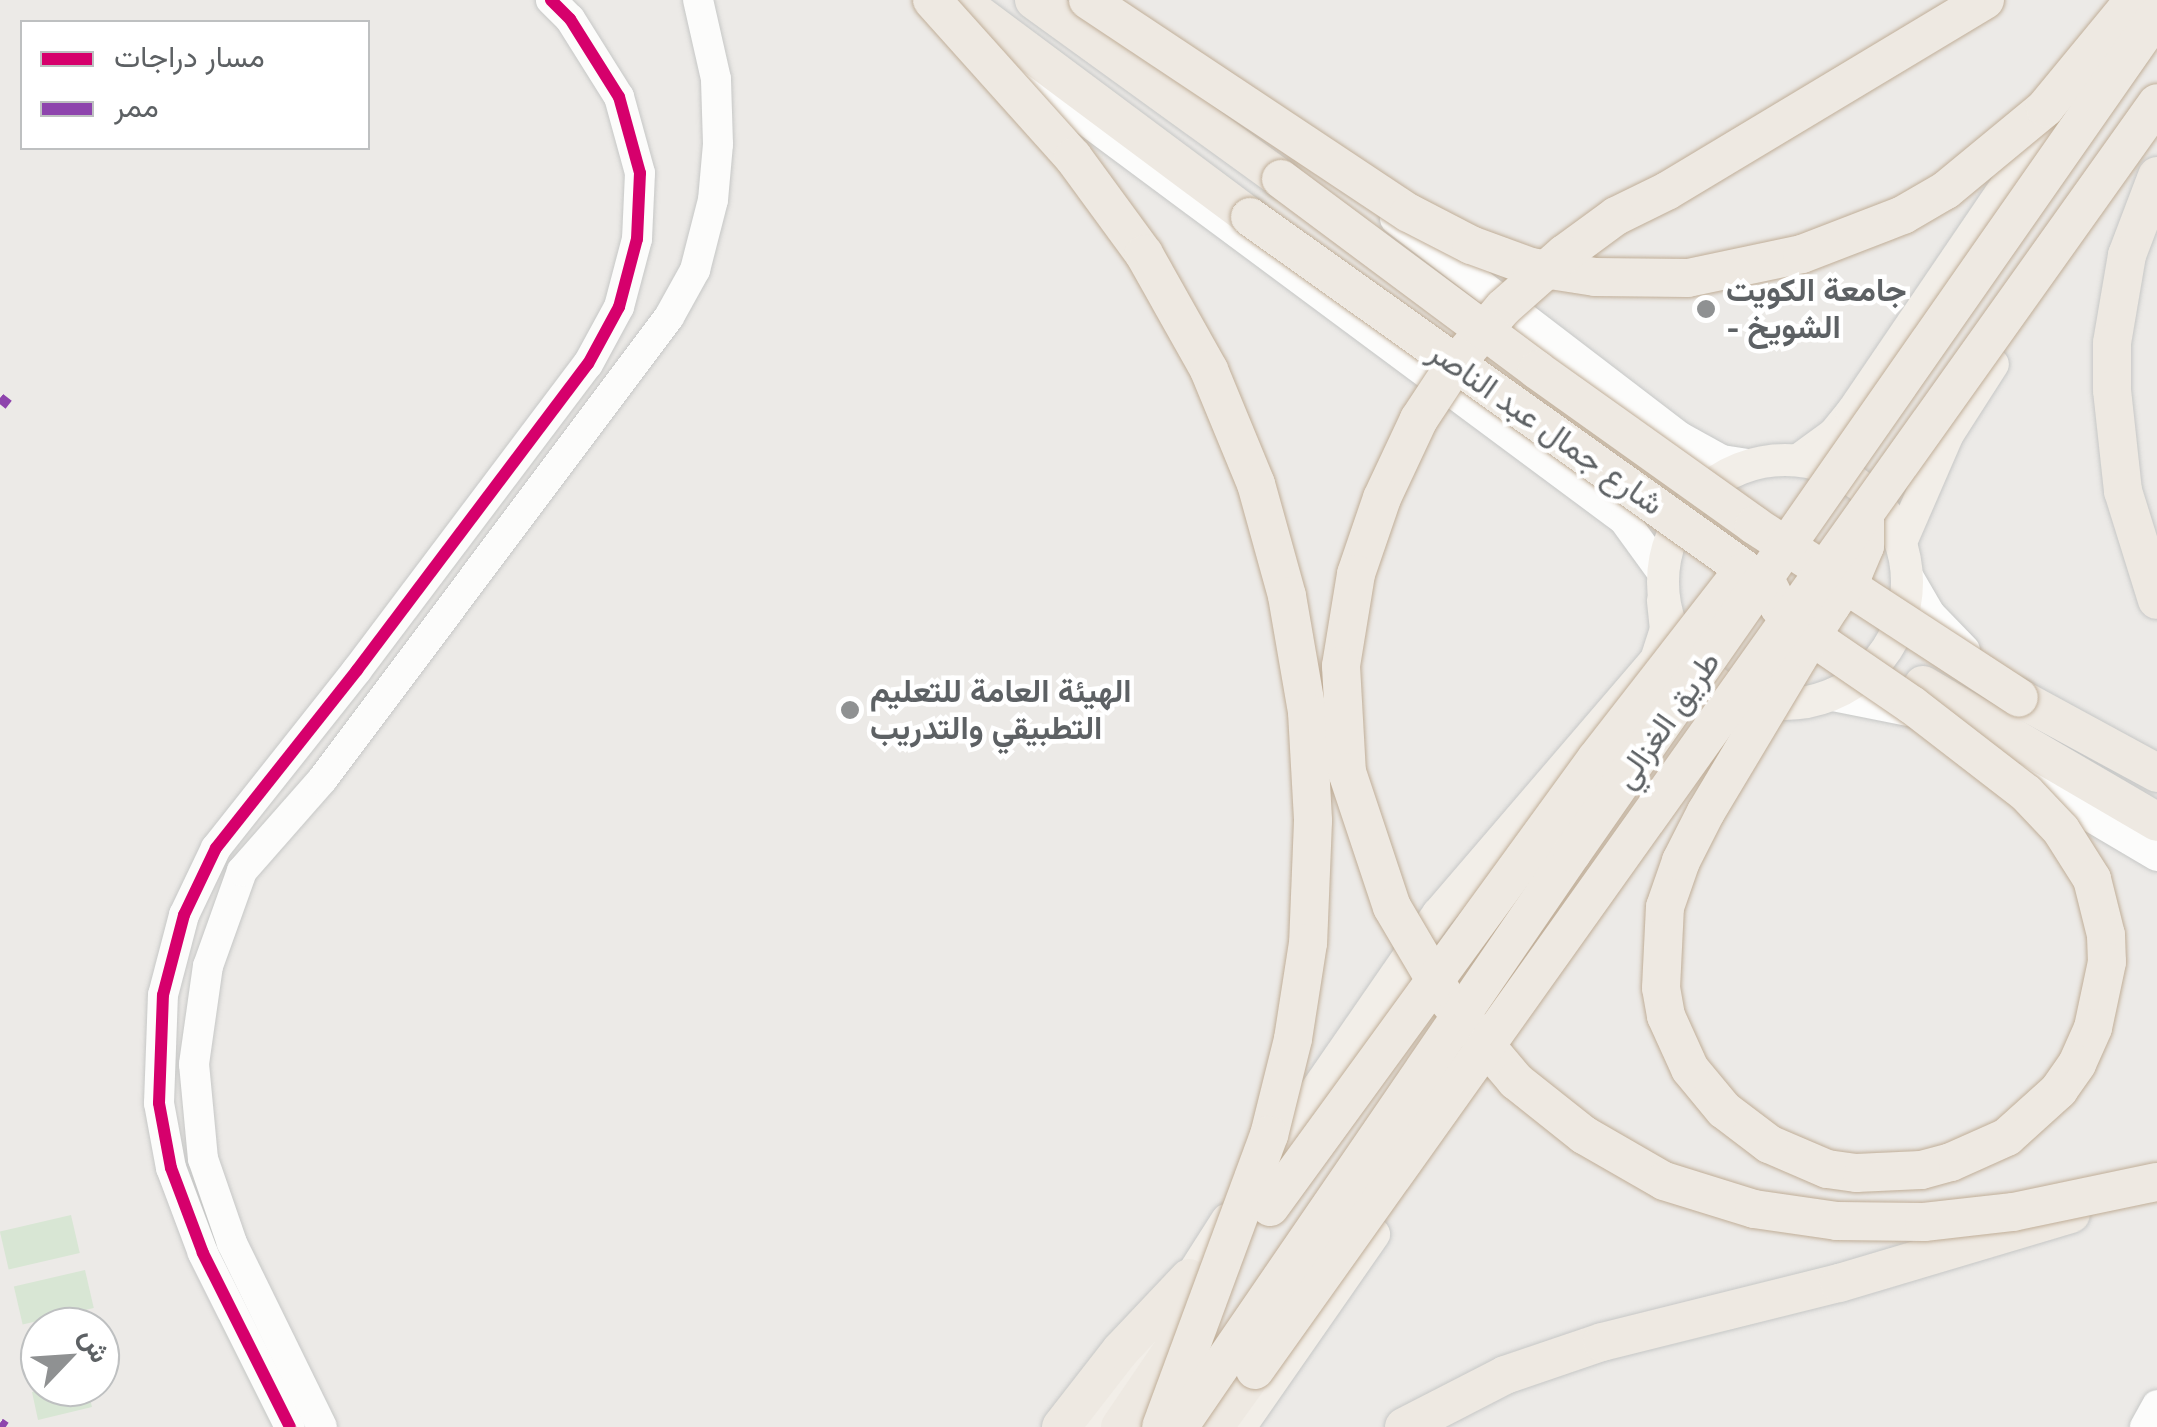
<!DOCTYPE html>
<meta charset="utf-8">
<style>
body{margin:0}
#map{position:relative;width:2157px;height:1427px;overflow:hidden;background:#eceae7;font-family:"Space Grotesk",Vazirmatn,sans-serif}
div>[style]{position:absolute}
.green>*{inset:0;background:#d8e6d4;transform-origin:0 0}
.roads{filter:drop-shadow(0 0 2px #c6c7c6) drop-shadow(0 0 2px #c6c7c6)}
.secondary>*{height:30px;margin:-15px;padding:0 15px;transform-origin:15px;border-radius:15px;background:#fcfcfb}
.primary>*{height:32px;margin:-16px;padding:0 16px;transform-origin:16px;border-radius:16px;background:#f2eee8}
.primary>.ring{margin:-16px;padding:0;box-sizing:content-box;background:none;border:32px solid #f2eee8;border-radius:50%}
.highway>*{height:38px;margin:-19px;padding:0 19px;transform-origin:19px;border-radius:19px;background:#eee9e2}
.bridges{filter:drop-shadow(0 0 2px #c0ae98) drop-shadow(0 0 2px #c0ae98)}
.highway-bridge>*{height:38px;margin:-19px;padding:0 19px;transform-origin:19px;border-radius:19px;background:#eee9e2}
.quiet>*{height:10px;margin-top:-5px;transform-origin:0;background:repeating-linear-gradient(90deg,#8e44ad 0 20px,transparent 0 30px)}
.cycleway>*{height:12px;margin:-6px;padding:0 6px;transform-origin:6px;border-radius:6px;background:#d6006c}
.dots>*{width:28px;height:28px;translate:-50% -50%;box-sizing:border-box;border:5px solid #fff;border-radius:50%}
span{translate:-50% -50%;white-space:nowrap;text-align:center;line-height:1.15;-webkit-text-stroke:9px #fff;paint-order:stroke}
.poi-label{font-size:32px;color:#5d6164;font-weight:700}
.left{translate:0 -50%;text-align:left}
.street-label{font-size:32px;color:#5d6164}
.legend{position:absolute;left:20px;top:20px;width:350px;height:130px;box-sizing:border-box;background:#fff;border:2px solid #bec0c1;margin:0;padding:12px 18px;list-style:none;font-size:30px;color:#5d6164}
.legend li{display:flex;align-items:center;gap:20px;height:50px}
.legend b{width:50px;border:2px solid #bec0c1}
.north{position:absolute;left:20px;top:1307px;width:100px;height:100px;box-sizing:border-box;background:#fff;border:2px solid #bec0c1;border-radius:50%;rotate:65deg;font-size:28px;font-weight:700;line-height:40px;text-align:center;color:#5d6164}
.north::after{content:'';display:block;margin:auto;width:35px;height:45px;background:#8f9192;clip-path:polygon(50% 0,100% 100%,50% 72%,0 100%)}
</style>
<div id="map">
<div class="green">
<i style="left:71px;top:1215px;width:39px;height:73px;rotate:77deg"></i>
<i style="left:85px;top:1270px;width:39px;height:73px;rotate:77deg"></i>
<i style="clip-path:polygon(54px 1387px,87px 1387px,92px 1407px,38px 1420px,32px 1392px)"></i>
</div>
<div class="roads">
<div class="secondary">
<i style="left:991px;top:50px;width:788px;rotate:36.59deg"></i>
<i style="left:1624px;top:520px;width:63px;rotate:54deg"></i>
<i style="left:1395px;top:219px;width:359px;rotate:37.4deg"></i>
<i style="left:1680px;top:437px;width:48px;rotate:28.7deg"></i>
<i style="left:1722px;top:460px;width:26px;rotate:9deg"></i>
<i style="left:1908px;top:576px;width:44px;rotate:59.9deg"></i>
<i style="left:1930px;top:614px;width:50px;rotate:45.8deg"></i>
<i style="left:1833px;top:696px;width:82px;rotate:11.3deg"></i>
<i style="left:2025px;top:778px;width:153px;rotate:30.6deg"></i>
<i style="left:290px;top:1427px;width:195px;rotate:-116.6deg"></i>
<i style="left:203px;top:1253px;width:91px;rotate:-110.6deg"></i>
<i style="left:171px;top:1168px;width:66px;rotate:-100.5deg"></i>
<i style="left:159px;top:1103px;width:108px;rotate:-87.9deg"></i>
<i style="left:163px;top:995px;width:83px;rotate:-75.3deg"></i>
<i style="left:184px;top:915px;width:74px;rotate:-64.5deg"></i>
<i style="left:216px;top:848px;width:227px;rotate:-51.6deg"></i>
<i style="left:357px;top:670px;width:383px;rotate:-53deg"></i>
<i style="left:588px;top:364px;width:65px;rotate:-61.5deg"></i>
<i style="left:619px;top:307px;width:70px;rotate:-75.2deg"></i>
<i style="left:637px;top:239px;width:66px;rotate:-87.4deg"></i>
<i style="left:640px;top:173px;width:79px;rotate:-105.4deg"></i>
<i style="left:619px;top:97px;width:92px;rotate:-122.1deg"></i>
<i style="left:570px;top:19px;width:27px;rotate:-135deg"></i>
<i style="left:322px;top:1427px;width:205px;rotate:-116.1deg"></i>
<i style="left:232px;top:1243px;width:89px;rotate:-109deg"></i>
<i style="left:203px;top:1159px;width:95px;rotate:-95.4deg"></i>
<i style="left:194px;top:1064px;width:99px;rotate:-81.9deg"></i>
<i style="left:208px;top:966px;width:101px;rotate:-70.3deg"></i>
<i style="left:242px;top:871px;width:121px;rotate:-48.7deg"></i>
<i style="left:322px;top:780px;width:579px;rotate:-53.15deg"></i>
<i style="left:669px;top:317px;width:54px;rotate:-61deg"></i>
<i style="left:695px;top:270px;width:72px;rotate:-75.6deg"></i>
<i style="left:713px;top:200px;width:56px;rotate:-84.9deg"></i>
<i style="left:718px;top:144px;width:65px;rotate:-91.8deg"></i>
<i style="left:716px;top:79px;width:81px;rotate:-102.8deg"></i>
<i style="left:2145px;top:1427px;width:25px;rotate:-61deg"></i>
</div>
<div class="primary">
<i style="left:1800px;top:459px;width:42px;rotate:-36.3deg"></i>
<i style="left:1834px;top:434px;width:28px;rotate:-51deg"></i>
<i style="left:1852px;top:412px;width:374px;rotate:-55.8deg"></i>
<i class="ring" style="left:1663px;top:460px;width:212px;height:212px"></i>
<i style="left:1901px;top:542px;width:118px;rotate:-66.5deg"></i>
<i style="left:1948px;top:434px;width:83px;rotate:-57.3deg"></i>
<i style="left:1266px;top:1163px;width:303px;rotate:-55.4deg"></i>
<i style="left:1438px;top:914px;width:335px;rotate:-49.4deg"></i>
<i style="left:1656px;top:660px;width:32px;rotate:-72deg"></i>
<i style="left:1666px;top:630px;width:29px;rotate:-96deg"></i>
<i style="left:1095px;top:1427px;width:246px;rotate:-57.5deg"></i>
<i style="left:1240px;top:1427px;width:235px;rotate:-55.2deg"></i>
</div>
<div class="highway">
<i style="left:959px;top:0;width:363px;rotate:36.7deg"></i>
<i style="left:1034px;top:0;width:305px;rotate:35.9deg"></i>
<i style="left:2157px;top:176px;width:85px;rotate:110.8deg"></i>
<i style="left:2127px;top:255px;width:89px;rotate:99.7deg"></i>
<i style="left:2112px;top:343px;width:47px;rotate:90deg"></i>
<i style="left:2112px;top:390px;width:102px;rotate:83.8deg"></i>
<i style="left:2123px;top:491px;width:114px;rotate:72.7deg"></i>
<i style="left:1923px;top:685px;width:271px;rotate:30.3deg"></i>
<i style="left:2019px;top:698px;width:157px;rotate:28.5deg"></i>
<i style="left:1061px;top:1427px;width:98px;rotate:-52.1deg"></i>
<i style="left:1121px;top:1350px;width:99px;rotate:-46.6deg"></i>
<i style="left:1120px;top:1427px;width:128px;rotate:-55.8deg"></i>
<i style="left:1214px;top:1427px;width:70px;rotate:-54.3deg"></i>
<i style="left:1404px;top:1427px;width:114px;rotate:-27.2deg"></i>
<i style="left:1505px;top:1375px;width:102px;rotate:-18.8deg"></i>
<i style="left:1602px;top:1342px;width:244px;rotate:-14deg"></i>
<i style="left:1839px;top:1283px;width:242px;rotate:-16.6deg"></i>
</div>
</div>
<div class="bridges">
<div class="highway-bridge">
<i style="left:932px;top:0;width:211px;rotate:48.1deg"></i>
<i style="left:1073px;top:157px;width:120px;rotate:53.8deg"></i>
<i style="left:1144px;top:254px;width:133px;rotate:60.7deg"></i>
<i style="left:1209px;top:370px;width:123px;rotate:67.6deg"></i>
<i style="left:1256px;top:484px;width:116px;rotate:74.5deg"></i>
<i style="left:1287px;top:596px;width:118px;rotate:80.2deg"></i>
<i style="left:1307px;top:712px;width:109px;rotate:86.8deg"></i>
<i style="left:1313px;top:821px;width:122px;rotate:92.3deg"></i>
<i style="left:1308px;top:943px;width:97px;rotate:98.9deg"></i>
<i style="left:1293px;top:1039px;width:99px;rotate:104deg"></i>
<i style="left:1269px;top:1135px;width:311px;rotate:110.3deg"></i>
<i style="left:1088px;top:0;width:385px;rotate:33.6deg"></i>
<i style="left:1409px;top:213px;width:70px;rotate:27.3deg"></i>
<i style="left:1471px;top:245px;width:64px;rotate:20.1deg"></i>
<i style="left:1531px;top:267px;width:65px;rotate:8.9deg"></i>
<i style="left:1595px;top:277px;width:93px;rotate:0.6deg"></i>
<i style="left:1688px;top:278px;width:116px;rotate:-11.9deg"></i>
<i style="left:1802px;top:254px;width:108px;rotate:-21.1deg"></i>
<i style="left:1903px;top:215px;width:50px;rotate:-30.2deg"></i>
<i style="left:1946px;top:190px;width:129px;rotate:-39.6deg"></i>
<i style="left:2045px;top:108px;width:140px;rotate:-50.5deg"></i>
<i style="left:1985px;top:0;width:371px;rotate:149deg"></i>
<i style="left:1667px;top:191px;width:57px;rotate:153.9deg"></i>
<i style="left:1616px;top:216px;width:64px;rotate:143.8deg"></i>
<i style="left:1564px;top:254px;width:81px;rotate:138.5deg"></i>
<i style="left:1503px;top:308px;width:76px;rotate:130.2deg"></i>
<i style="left:1454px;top:366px;width:64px;rotate:123.4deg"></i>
<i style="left:1419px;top:419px;width:87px;rotate:115.1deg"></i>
<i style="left:1382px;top:498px;width:80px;rotate:108.9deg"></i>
<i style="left:1356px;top:574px;width:93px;rotate:99.3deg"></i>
<i style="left:1341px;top:666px;width:106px;rotate:86.8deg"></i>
<i style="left:1347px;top:772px;width:142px;rotate:71.6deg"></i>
<i style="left:1392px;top:907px;width:104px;rotate:59.5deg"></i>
<i style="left:1445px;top:997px;width:110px;rotate:49.8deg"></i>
<i style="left:1516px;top:1081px;width:87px;rotate:38.5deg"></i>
<i style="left:1584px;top:1135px;width:92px;rotate:29.9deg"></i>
<i style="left:1664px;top:1181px;width:94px;rotate:17.3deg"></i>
<i style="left:1754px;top:1209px;width:84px;rotate:8.2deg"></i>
<i style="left:1837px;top:1221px;width:87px;rotate:0.7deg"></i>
<i style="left:1924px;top:1222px;width:90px;rotate:-6.4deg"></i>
<i style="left:2013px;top:1212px;width:147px;rotate:-11.8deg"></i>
<i style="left:1281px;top:179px;width:319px;rotate:36.7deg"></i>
<i style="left:1537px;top:370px;width:267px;rotate:35.5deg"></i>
<i style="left:1754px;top:525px;width:316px;rotate:33.1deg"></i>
<i style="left:1250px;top:217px;width:632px;rotate:35.47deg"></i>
<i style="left:1769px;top:587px;width:22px;rotate:63deg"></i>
<i style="left:1779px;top:607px;width:27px;rotate:45deg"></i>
<i style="left:1798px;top:626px;width:20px;rotate:37deg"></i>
<i style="left:1814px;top:638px;width:119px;rotate:34.4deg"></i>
<i style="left:1912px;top:705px;width:144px;rotate:37.7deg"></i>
<i style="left:2026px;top:793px;width:51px;rotate:46.6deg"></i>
<i style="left:2061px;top:830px;width:58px;rotate:57.7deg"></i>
<i style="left:2092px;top:879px;width:58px;rotate:76deg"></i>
<i style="left:2106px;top:935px;width:27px;rotate:88deg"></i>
<i style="left:2107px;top:962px;width:67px;rotate:102deg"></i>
<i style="left:2093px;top:1028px;width:39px;rotate:114deg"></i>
<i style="left:2077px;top:1064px;width:32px;rotate:125deg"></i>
<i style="left:2059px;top:1090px;width:70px;rotate:137.9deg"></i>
<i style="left:2007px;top:1137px;width:61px;rotate:155.9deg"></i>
<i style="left:1951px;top:1162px;width:31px;rotate:165deg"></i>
<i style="left:1921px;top:1170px;width:65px;rotate:177.4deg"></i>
<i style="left:1856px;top:1173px;width:29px;rotate:-172deg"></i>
<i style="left:1827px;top:1169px;width:63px;rotate:-156.7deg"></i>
<i style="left:1769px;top:1144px;width:56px;rotate:-142.9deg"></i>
<i style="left:1724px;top:1110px;width:53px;rotate:-129.7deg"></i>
<i style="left:1690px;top:1069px;width:58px;rotate:-114.4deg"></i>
<i style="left:1666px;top:1016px;width:28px;rotate:-100deg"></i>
<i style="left:1661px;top:988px;width:81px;rotate:-87.2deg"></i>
<i style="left:1665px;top:907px;width:49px;rotate:-70.8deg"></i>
<i style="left:1681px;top:861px;width:55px;rotate:-63deg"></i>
<i style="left:1706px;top:812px;width:191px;rotate:-59.1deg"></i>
<i style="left:1804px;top:648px;width:50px;rotate:-57.3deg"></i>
<i style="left:1831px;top:606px;width:41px;rotate:-55.9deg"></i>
<i style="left:1854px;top:572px;width:28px;rotate:-67deg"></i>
<i style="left:1865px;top:546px;width:32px;rotate:-90deg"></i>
<i style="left:1270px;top:1207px;width:554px;rotate:-53.96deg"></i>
<i style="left:1596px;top:759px;width:236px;rotate:-52.1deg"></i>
<i style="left:1255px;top:1370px;width:1555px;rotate:-54.55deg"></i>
<i style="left:1179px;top:1427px;width:696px;rotate:-55.6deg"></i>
<i style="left:1572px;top:853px;width:1022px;rotate:-55.08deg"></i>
</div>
</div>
<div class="quiet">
<i style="left:0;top:398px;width:11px;rotate:38deg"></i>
<i style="left:0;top:1423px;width:7px;rotate:34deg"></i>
</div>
<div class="cycleway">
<i style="left:290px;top:1427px;width:195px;rotate:-116.6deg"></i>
<i style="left:203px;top:1253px;width:91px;rotate:-110.6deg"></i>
<i style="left:171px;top:1168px;width:66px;rotate:-100.5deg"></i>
<i style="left:159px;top:1103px;width:108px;rotate:-87.9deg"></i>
<i style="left:163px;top:995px;width:83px;rotate:-75.3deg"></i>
<i style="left:184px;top:915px;width:74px;rotate:-64.5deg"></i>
<i style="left:216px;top:848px;width:227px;rotate:-51.6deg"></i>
<i style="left:357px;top:670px;width:383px;rotate:-53deg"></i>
<i style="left:588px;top:364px;width:65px;rotate:-61.5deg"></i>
<i style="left:619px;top:307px;width:70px;rotate:-75.2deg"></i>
<i style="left:637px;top:239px;width:66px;rotate:-87.4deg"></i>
<i style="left:640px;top:173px;width:79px;rotate:-105.4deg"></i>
<i style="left:619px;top:97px;width:92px;rotate:-122.1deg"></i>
<i style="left:570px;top:19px;width:27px;rotate:-135deg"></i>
</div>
<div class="dots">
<i style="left:1706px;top:309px;background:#8f9192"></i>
<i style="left:850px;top:710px;background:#8f9192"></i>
</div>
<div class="poi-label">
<span class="left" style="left:1726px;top:309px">جامعة الكويت<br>- الشويخ</span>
<span class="left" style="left:870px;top:710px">الهيئة العامة للتعليم<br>التطبيقي والتدريب</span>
</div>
<div class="street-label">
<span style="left:1546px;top:428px;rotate:35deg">شارع جمال عبد الناصر</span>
<span style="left:1667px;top:720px;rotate:-55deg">طريق الغزالي</span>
</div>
<ul class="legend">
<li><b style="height:12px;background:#d6006c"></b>مسار دراجات</li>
<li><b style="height:12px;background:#8e44ad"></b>ممر</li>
</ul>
<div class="north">ش</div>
</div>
